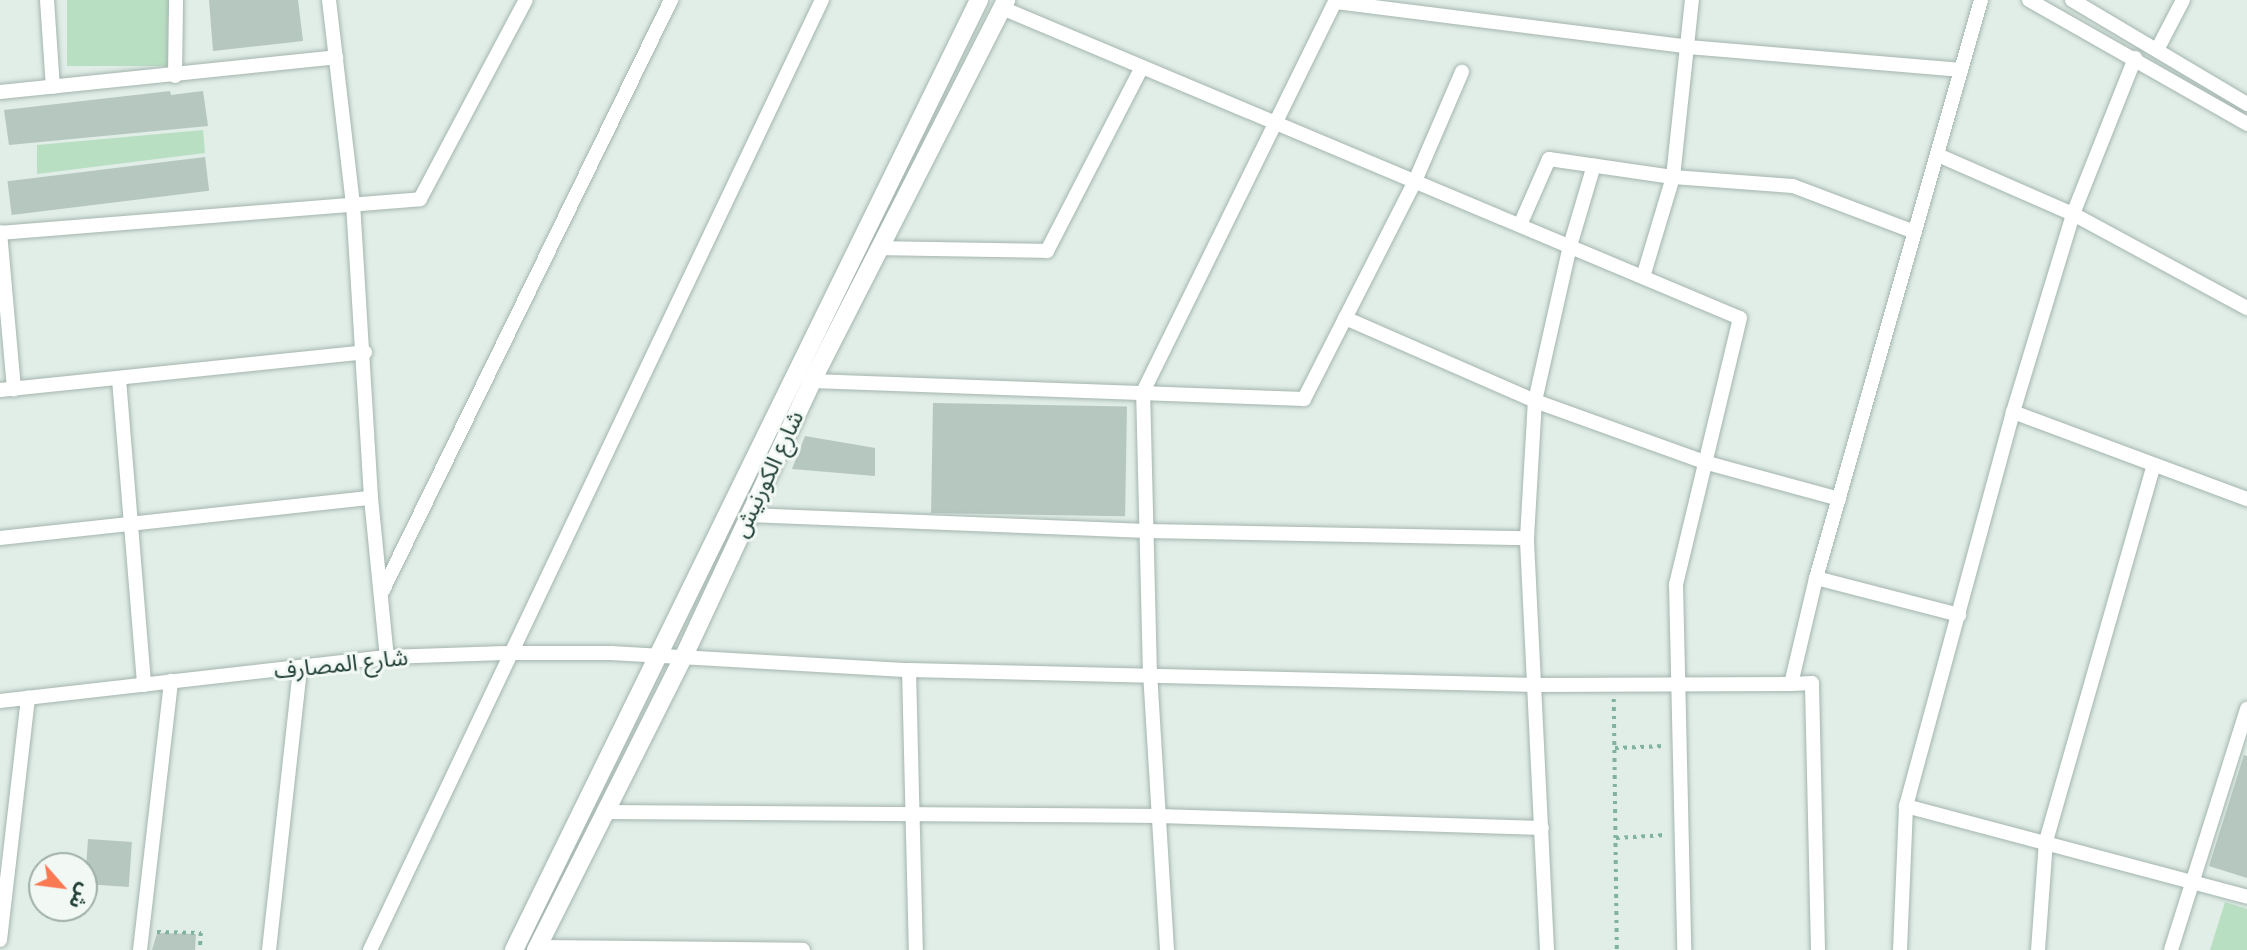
<!DOCTYPE html>
<meta charset="utf-8">
<style>
body{margin:0}
#map{position:relative;width:2247px;height:950px;overflow:hidden;background:#e1ede7;font-family:"Fira Sans","Noto Sans Arabic",sans-serif}
div>[style]{position:absolute}
.green>*{inset:0;background:#b9dfc3;transform-origin:0 0}
.building>*{inset:0;background:#b6c7c0;transform-origin:0 0}
.path>*{height:3.5px;margin-top:-1.75px;transform-origin:0;background:repeating-linear-gradient(90deg,#80b2a1 0 3.5px,transparent 0 8.5px)}
.roads{filter:drop-shadow(0 0 2px #a3b5ae) drop-shadow(0 0 2px #a3b5ae)}
.minor>*{height:14px;margin:-7px;padding:0 7px;transform-origin:7px;border-radius:7px;background:#fff}
.tertiary>*{height:18px;margin:-9px;padding:0 9px;transform-origin:9px;border-radius:9px;background:#fff}
span{translate:-50% -50%;white-space:nowrap;text-align:center;line-height:1.15;-webkit-text-stroke:6px #f2f9f5;paint-order:stroke}
.street-label{font-size:23px;color:#203e36}
.north{position:absolute;left:28px;top:852px;width:70px;height:70px;box-sizing:border-box;background:#f2f9f5;border:2px solid #9eaea9;border-radius:50%;rotate:118deg;font-size:19px;font-weight:700;line-height:28px;text-align:center;color:#203e36}
.north::after{content:'';display:block;margin:auto;width:24px;height:32px;background:#f97953;clip-path:polygon(50% 0,100% 100%,50% 72%,0 100%)}
</style>
<div id="map">
<div class="green">
<i style="left:67px;top:0;width:102px;height:66px"></i>
<i style="clip-path:polygon(203px 130px,205px 153px,37px 174px,37px 145px)"></i>
<i style="clip-path:polygon(2225px 902px,2247px 909px,2247px 950px,2210px 950px)"></i>
</div>
<div class="building">
<i style="clip-path:polygon(209px 0,298px 0,303px 41px,213px 51px)"></i>
<i style="clip-path:polygon(170px 91px,171px 95px,203px 91px,208px 126px,9px 145px,4px 110px)"></i>
<i style="left:205px;top:157px;width:34px;height:199px;rotate:83deg"></i>
<i style="left:933px;top:403px;width:194px;height:110px;rotate:1deg"></i>
<i style="clip-path:polygon(805px 436px,875px 448px,875px 476px,792px 469px)"></i>
<i style="clip-path:polygon(2244px 755px,2247px 756px,2247px 878px,2209px 866px)"></i>
<i style="left:88px;top:839px;width:44px;height:45px;rotate:4deg"></i>
<i style="clip-path:polygon(157px 933px,196px 934px,195px 950px,152px 950px)"></i>
</div>
<div class="path">
<i style="left:1614px;top:699px;width:251px;rotate:89.3deg"></i>
<i style="left:1615px;top:748px;width:50px;rotate:-2.3deg"></i>
<i style="left:1616px;top:838px;width:50px;rotate:-3.4deg"></i>
<i style="left:157px;top:932px;width:44px;rotate:1.3deg"></i>
<i style="left:201px;top:933px;width:17px;rotate:93deg"></i>
</div>
<div class="roads">
<div class="minor">
<i style="left:47px;top:0;width:87px;rotate:86.1deg"></i>
<i style="left:329px;top:0;width:204px;rotate:83.3deg"></i>
<i style="left:353px;top:203px;width:296px;rotate:86.5deg"></i>
<i style="left:371px;top:498px;width:160px;rotate:84.3deg"></i>
<i style="left:2029px;top:0;width:251px;rotate:29.6deg"></i>
<i style="left:2072px;top:0;width:204px;rotate:30.7deg"></i>
<i style="left:1002px;top:8px;width:800px;rotate:22.79deg"></i>
<i style="left:1740px;top:318px;width:274px;rotate:103.5deg"></i>
<i style="left:1676px;top:584px;width:366px;rotate:88.7deg"></i>
<i style="left:2157px;top:50px;width:56px;rotate:-62.5deg"></i>
<i style="left:175px;top:76px;width:76px;rotate:-89.2deg"></i>
<i style="left:0;top:92px;width:338px;rotate:-5.9deg"></i>
<i style="left:1940px;top:156px;width:145px;rotate:23.6deg"></i>
<i style="left:2073px;top:214px;width:198px;rotate:28.4deg"></i>
<i style="left:1520px;top:225px;width:72px;rotate:-66.3deg"></i>
<i style="left:1549px;top:159px;width:125px;rotate:8.3deg"></i>
<i style="left:1673px;top:177px;width:120px;rotate:4.3deg"></i>
<i style="left:1793px;top:186px;width:130px;rotate:20.7deg"></i>
<i style="left:0;top:232px;width:158px;rotate:84.9deg"></i>
<i style="left:0;top:233px;width:421px;rotate:-4.6deg"></i>
<i style="left:420px;top:199px;width:225px;rotate:-62deg"></i>
<i style="left:879px;top:248px;width:168px;rotate:1deg"></i>
<i style="left:1047px;top:251px;width:207px;rotate:-62.7deg"></i>
<i style="left:1643px;top:277px;width:104px;rotate:-73.3deg"></i>
<i style="left:1673px;top:177px;width:178px;rotate:-83.9deg"></i>
<i style="left:1345px;top:318px;width:207px;rotate:23.6deg"></i>
<i style="left:1535px;top:401px;width:180px;rotate:19.8deg"></i>
<i style="left:1704px;top:462px;width:140px;rotate:15.3deg"></i>
<i style="left:119px;top:379px;width:307px;rotate:85.3deg"></i>
<i style="left:812px;top:381px;width:492px;rotate:2.1deg"></i>
<i style="left:1304px;top:399px;width:245px;rotate:-63deg"></i>
<i style="left:1415px;top:181px;width:119px;rotate:-66.7deg"></i>
<i style="left:0;top:390px;width:367px;rotate:-5.9deg"></i>
<i style="left:2013px;top:412px;width:250px;rotate:20.4deg"></i>
<i style="left:748px;top:515px;width:399px;rotate:2.3deg"></i>
<i style="left:1147px;top:531px;width:380px;rotate:1.1deg"></i>
<i style="left:0;top:538px;width:373px;rotate:-6.2deg"></i>
<i style="left:1816px;top:578px;width:148px;rotate:14.5deg"></i>
<i style="left:383px;top:590px;width:657px;rotate:-63.98deg"></i>
<i style="left:909px;top:670px;width:280px;rotate:88.6deg"></i>
<i style="left:0;top:701px;width:389px;rotate:-6.5deg"></i>
<i style="left:387px;top:657px;width:122px;rotate:-1.9deg"></i>
<i style="left:509px;top:653px;width:102px"></i>
<i style="left:611px;top:653px;width:298px;rotate:3.3deg"></i>
<i style="left:909px;top:670px;width:628px;rotate:1.37deg"></i>
<i style="left:1537px;top:685px;width:254px;rotate:-0.2deg"></i>
<i style="left:1906px;top:806px;width:353px;rotate:14.9deg"></i>
<i style="left:604px;top:812px;width:555px;rotate:0.41deg"></i>
<i style="left:1159px;top:816px;width:383px;rotate:1.8deg"></i>
<i style="left:0;top:940px;width:244px;rotate:-83.4deg"></i>
<i style="left:538px;top:947px;width:265px;rotate:0.6deg"></i>
<i style="left:140px;top:950px;width:271px;rotate:-83.4deg"></i>
<i style="left:269px;top:950px;width:283px;rotate:-83.7deg"></i>
<i style="left:370px;top:950px;width:1052px;rotate:-64.56deg"></i>
<i style="left:1167px;top:950px;width:276px;rotate:-93.5deg"></i>
<i style="left:1150px;top:675px;width:283px;rotate:-91.4deg"></i>
<i style="left:1143px;top:392px;width:435px;rotate:-63.8deg"></i>
<i style="left:1335px;top:2px;width:357px;rotate:7.2deg"></i>
<i style="left:1689px;top:47px;width:273px;rotate:4.8deg"></i>
<i style="left:1547px;top:950px;width:412px;rotate:-92.8deg"></i>
<i style="left:1527px;top:538px;width:137px;rotate:-86.7deg"></i>
<i style="left:1535px;top:401px;width:159px;rotate:-77.3deg"></i>
<i style="left:1570px;top:246px;width:84px;rotate:-73.5deg"></i>
<i style="left:1818px;top:950px;width:267px;rotate:-91.3deg"></i>
<i style="left:1812px;top:683px;width:21px;rotate:177deg"></i>
<i style="left:1791px;top:684px;width:109px;rotate:-76.7deg"></i>
<i style="left:1816px;top:578px;width:601px;rotate:-74.07deg"></i>
<i style="left:1900px;top:950px;width:144px;rotate:-87.6deg"></i>
<i style="left:1906px;top:806px;width:408px;rotate:-74.8deg"></i>
<i style="left:2013px;top:412px;width:207px;rotate:-73.1deg"></i>
<i style="left:2073px;top:214px;width:168px;rotate:-68.3deg"></i>
<i style="left:2038px;top:950px;width:109px;rotate:-85.8deg"></i>
<i style="left:2046px;top:841px;width:391px;rotate:-74deg"></i>
<i style="left:2171px;top:950px;width:253px;rotate:-72.5deg"></i>
</div>
<div class="tertiary">
<i style="left:514px;top:950px;width:1058px;rotate:-63.92deg"></i>
<i style="left:536px;top:950px;width:329px;rotate:-63.3deg"></i>
<i style="left:684px;top:656px;width:303px;rotate:-65deg"></i>
<i style="left:812px;top:381px;width:428px;rotate:-63deg"></i>
</div>
</div>
<div class="street-label">
<span style="left:768px;top:474px;rotate:-65deg">شارع الكورنيش</span>
<span style="left:341px;top:664px;rotate:-6deg">شارع المصارف</span>
</div>
<div class="north">ش</div>
</div>
